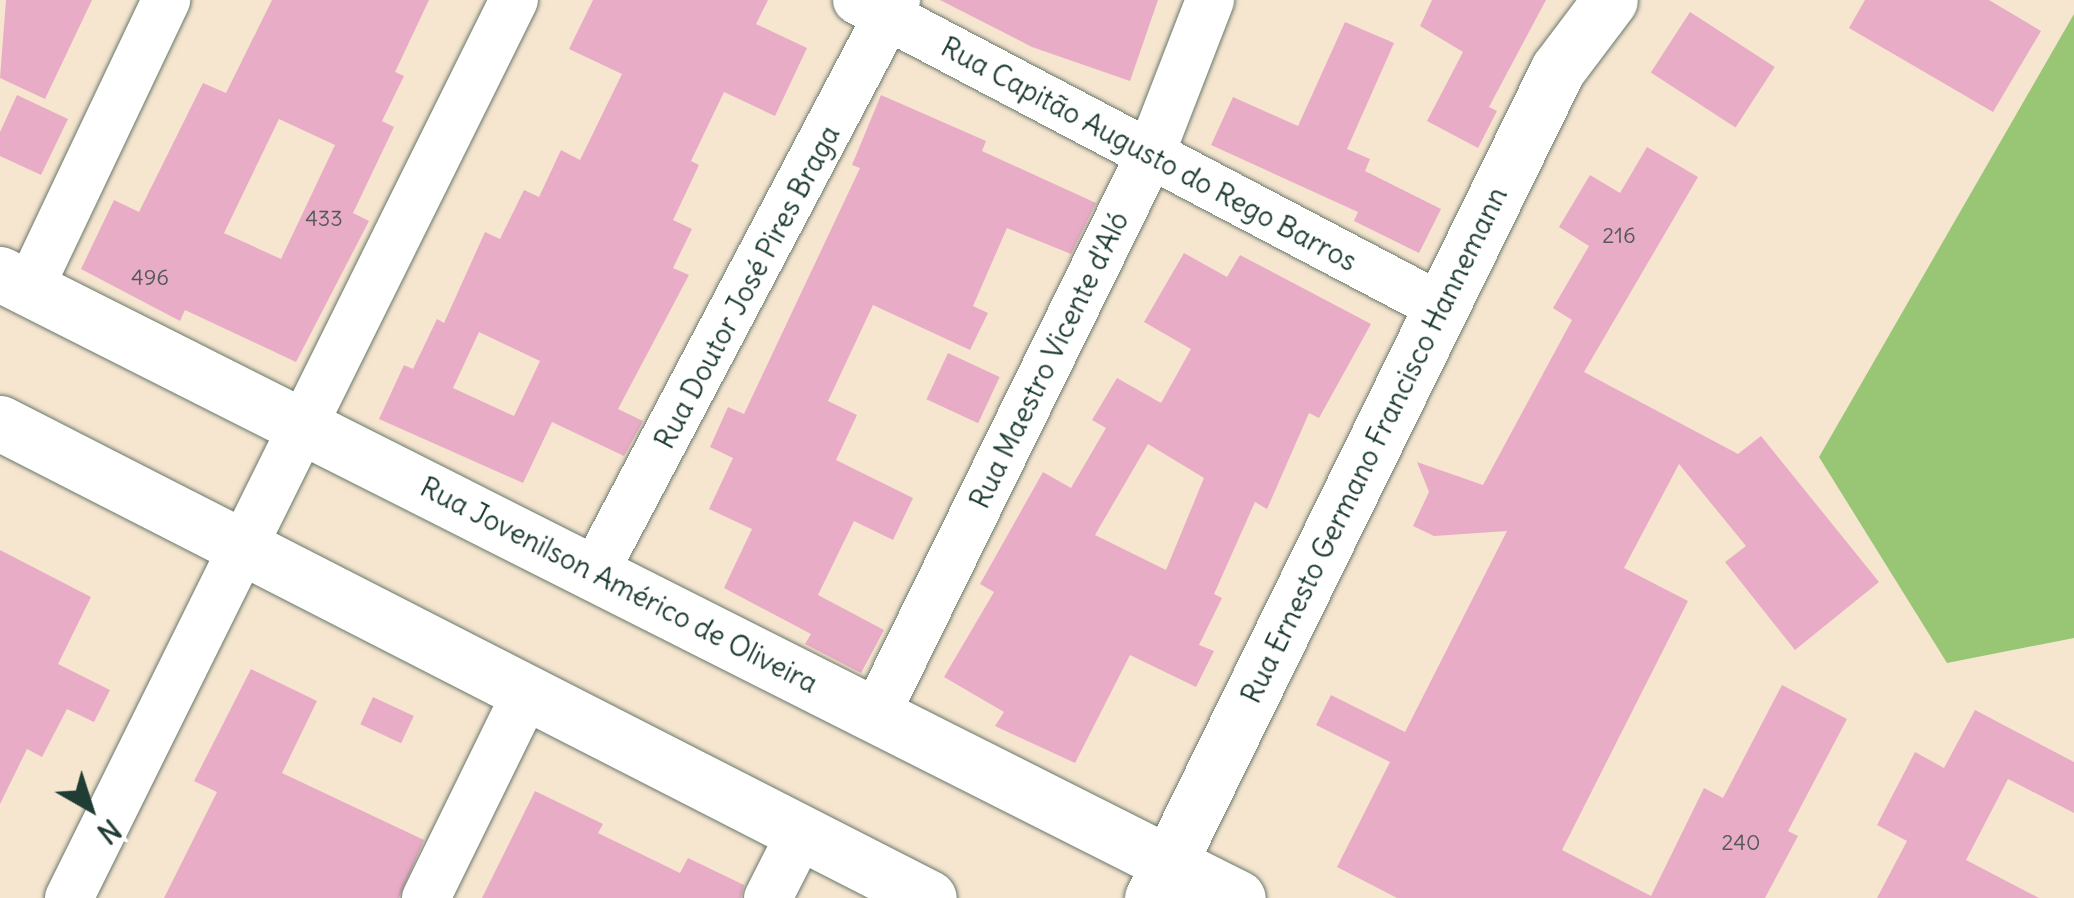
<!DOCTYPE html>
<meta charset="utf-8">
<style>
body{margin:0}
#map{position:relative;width:2074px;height:898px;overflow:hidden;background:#f6e6d0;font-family:Delius,sans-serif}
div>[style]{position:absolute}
.green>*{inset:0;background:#98c675}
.building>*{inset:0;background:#e9acc6;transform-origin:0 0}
.roads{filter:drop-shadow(0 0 2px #6a786b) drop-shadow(0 0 2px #6a786b)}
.street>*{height:48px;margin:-24px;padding:0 24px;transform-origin:24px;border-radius:24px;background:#fff}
.secondary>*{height:55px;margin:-27.5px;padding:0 27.5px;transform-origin:27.5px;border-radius:27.5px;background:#fff}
span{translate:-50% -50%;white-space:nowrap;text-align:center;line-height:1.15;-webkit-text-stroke:8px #fff;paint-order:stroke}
.number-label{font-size:22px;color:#525958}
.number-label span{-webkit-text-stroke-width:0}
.street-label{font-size:28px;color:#1f3d34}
.north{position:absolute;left:40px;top:758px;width:100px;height:100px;-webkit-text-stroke:8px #fff;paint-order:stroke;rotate:141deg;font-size:28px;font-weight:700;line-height:40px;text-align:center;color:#1f3d34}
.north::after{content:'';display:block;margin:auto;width:35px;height:45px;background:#1f3d34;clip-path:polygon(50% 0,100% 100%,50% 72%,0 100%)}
</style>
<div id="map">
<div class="green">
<i style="clip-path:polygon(2074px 14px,2074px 638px,1947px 663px,1819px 457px)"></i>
</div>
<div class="building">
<i style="clip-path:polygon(6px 0,92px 0,45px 99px,0 78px)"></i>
<i style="clip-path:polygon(evenodd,272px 0,429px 0,395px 72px,404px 76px,382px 121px,394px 127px,353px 213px,369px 221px,296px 362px,185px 310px,180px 321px,81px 269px,114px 200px,139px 212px,203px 83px,226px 93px,272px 0,279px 119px,335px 145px,281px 259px,224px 233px,279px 119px)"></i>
<i style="clip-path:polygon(evenodd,593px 0,768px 0,756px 24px,807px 48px,775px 116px,724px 92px,691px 161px,699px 165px,673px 220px,692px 229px,673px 268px,689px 275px,618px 409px,643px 421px,624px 456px,552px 422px,523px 483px,379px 419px,404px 365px,413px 369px,437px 319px,444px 323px,485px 232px,500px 239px,524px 190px,539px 197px,561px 150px,580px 160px,622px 74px,569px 49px,593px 0,479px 332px,540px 361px,514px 416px,453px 388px,479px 332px)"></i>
<i style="clip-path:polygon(940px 0,1158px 0,1130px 81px,1032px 47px)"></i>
<i style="clip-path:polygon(1432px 0,1546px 0,1489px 107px,1497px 111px,1478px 148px,1427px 121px,1463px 52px,1420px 26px)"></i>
<i style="clip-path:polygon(1865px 0,1989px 0,2041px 31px,1993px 112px,1849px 28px)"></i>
<i style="left:1690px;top:12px;width:101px;height:72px;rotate:33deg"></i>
<i style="clip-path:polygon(1345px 22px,1394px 43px,1347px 149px,1370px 159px,1365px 171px,1441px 209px,1419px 253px,1354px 221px,1358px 212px,1211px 145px,1233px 97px,1298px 126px)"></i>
<i style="clip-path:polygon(17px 95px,68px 119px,41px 175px,0 156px,0 132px)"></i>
<i style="clip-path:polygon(881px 95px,986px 141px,982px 151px,1096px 203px,1071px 254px,1007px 228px,973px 306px,988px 313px,970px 350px,873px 305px,828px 401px,857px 415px,836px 460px,913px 498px,893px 540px,854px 521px,818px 595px,884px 630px,861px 673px,805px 644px,811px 634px,724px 588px,752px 529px,709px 509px,733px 458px,710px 447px,728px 407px,744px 414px,860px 168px,852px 165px)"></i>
<i style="clip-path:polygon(1647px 147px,1698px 177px,1584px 372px,1738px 454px,1761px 436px,1879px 582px,1795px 650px,1725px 562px,1746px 546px,1679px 464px,1624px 568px,1688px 601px,1562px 850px,1651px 896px,1704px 788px,1723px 798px,1782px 685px,1847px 719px,1788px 831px,1798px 836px,1765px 898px,1397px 898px,1337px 867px,1390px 762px,1316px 725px,1331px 695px,1405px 732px,1507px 531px,1434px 536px,1413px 526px,1429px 492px,1417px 462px,1483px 485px,1572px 320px,1553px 308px,1589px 246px,1559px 227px,1590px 175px,1620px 193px)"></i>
<i style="clip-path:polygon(evenodd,1184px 253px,1227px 277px,1240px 255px,1371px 324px,1319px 418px,1309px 413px,1267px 509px,1255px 502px,1214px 594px,1222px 598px,1199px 645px,1214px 651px,1196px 687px,1130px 655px,1075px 763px,995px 726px,1004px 712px,944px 677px,994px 592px,980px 584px,1043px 472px,1071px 488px,1106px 428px,1092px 420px,1117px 378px,1161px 403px,1191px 349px,1144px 322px,1184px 253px,1148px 444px,1204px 478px,1166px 570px,1095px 535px,1148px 444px)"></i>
<i style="left:948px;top:353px;width:57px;height:51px;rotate:25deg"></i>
<i style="clip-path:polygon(0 550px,91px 597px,58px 664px,110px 690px,94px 722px,67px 709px,42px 757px,27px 749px,0 804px)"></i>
<i style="clip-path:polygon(251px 669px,317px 701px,282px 773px,424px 840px,399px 898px,164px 898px,217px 792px,194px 781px)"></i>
<i style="left:373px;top:697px;width:45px;height:30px;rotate:25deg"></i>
<i style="clip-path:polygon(1975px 710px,2074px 762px,2074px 813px,2008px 779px,1966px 860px,2039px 898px,1877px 898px,1907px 841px,1877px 825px,1915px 752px,1944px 768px)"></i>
<i style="clip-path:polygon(535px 791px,603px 824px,598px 833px,680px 873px,688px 858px,744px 885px,741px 898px,482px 898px)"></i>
</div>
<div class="roads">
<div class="street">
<i style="left:857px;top:0;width:660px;rotate:27.73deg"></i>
<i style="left:29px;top:289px;width:320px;rotate:-64.6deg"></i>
<i style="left:594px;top:573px;width:648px;rotate:-62.21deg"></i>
<i style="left:876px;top:714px;width:623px;rotate:-63.89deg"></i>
<i style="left:1150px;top:155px;width:166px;rotate:-68.8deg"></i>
<i style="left:69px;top:898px;width:1002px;rotate:-63.64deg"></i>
<i style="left:426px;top:898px;width:227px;rotate:-63.9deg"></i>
<i style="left:768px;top:898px;width:73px;rotate:-63.1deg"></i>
</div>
<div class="secondary">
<i style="left:0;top:274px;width:1386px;rotate:26.75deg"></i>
<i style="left:0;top:423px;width:1043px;rotate:27.08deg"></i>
<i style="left:1152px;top:898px;width:923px;rotate:-63.91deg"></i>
<i style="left:1558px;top:69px;width:86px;rotate:-53deg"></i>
</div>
</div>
<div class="number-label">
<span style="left:324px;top:219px">433</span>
<span style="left:1619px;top:236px">216</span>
<span style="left:150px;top:278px">496</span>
<span style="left:1741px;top:843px">240</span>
</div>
<div class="street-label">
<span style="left:1149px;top:154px;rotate:28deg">Rua Capitão Augusto do Rego Barros</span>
<span style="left:747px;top:287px;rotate:-62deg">Rua Doutor José Pires Braga</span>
<span style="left:1049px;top:360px;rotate:-64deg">Rua Maestro Vicente d'Aló</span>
<span style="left:1374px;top:445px;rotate:-64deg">Rua Ernesto Germano Francisco Hannemann</span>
<span style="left:619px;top:585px;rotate:27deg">Rua Jovenilson Américo de Oliveira</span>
</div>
<div class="north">N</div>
</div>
